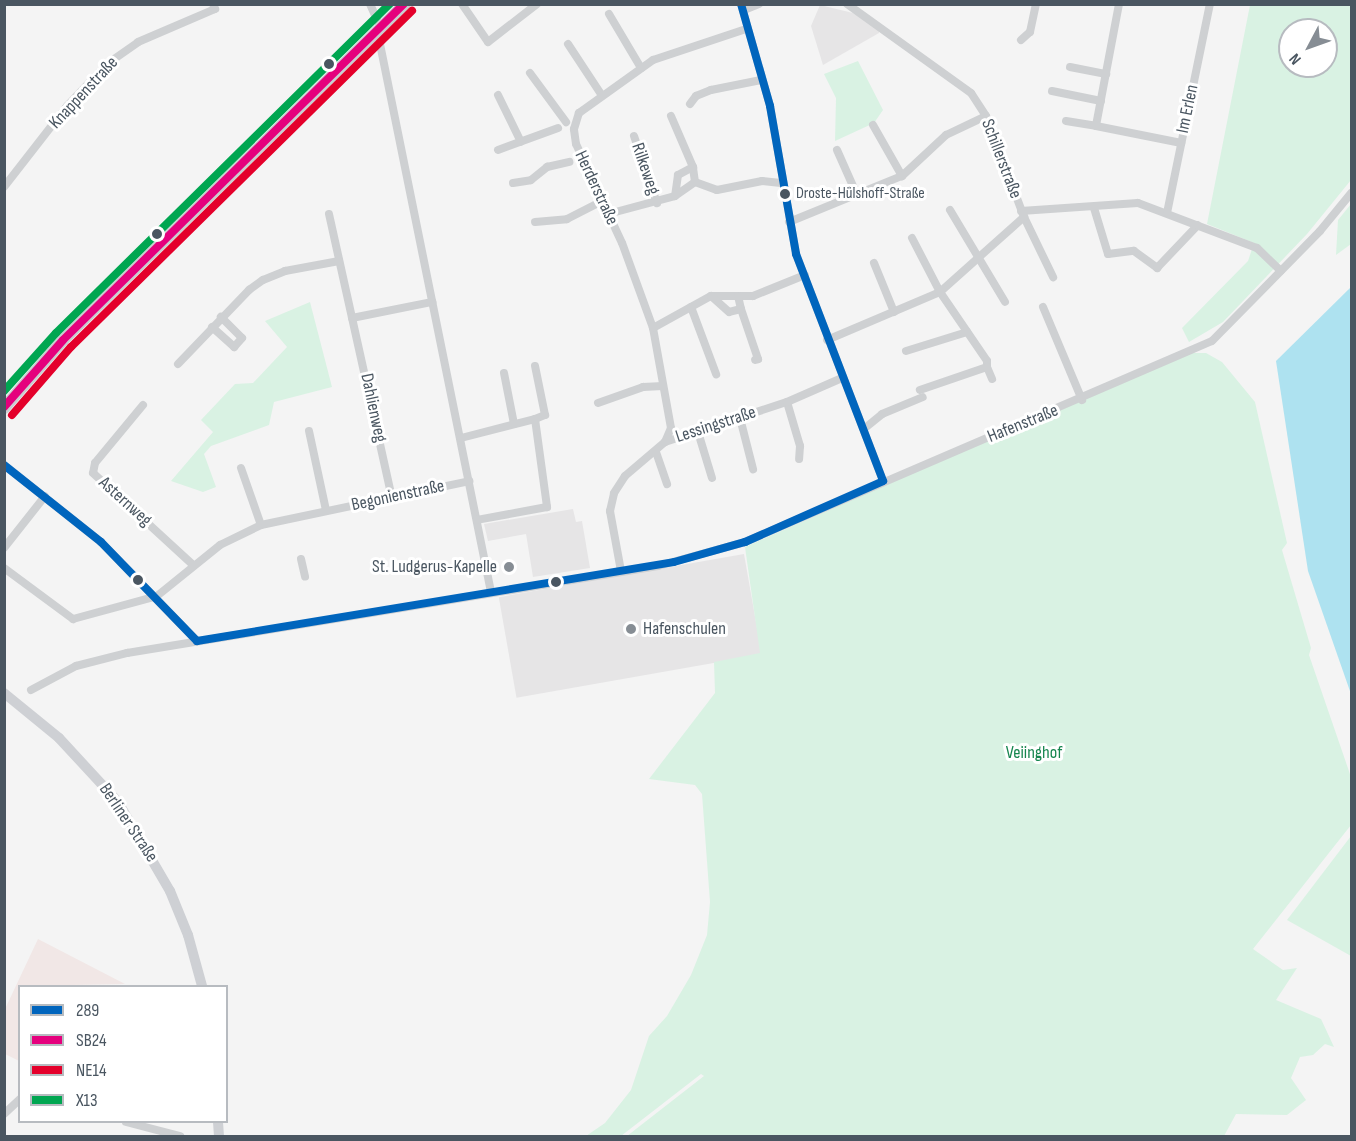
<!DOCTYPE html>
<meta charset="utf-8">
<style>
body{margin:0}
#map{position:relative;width:1356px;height:1141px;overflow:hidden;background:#f4f4f4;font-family:"Sofia Sans Condensed",sans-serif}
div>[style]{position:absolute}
.education>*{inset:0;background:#e6e5e6;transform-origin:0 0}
.medical>*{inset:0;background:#f1e7e6}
.green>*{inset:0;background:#d9f2e3}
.water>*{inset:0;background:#aee2f0}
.street>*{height:8px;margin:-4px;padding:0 4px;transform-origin:4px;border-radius:4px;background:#ced0d2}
.secondary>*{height:10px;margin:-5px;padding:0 5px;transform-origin:5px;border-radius:5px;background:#ced0d4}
.primary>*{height:12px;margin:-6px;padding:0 6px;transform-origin:6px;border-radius:6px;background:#caced1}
.bus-1>*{height:8px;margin:-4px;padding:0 4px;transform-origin:4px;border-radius:4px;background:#0065bd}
.bus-2>*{height:8px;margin:-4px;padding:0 4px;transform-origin:4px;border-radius:4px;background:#e5007d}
.bus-3>*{height:8px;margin:-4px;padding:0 4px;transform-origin:4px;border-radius:4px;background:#e4002b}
.bus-4>*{height:8px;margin:-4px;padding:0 4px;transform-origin:4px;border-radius:4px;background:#00a651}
.dots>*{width:16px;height:16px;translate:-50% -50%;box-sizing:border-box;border:3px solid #fff;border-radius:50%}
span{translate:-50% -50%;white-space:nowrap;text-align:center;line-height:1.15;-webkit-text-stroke:6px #fff;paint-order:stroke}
.bus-label{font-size:16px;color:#4a5661}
.left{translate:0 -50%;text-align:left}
.street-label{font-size:18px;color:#4a5661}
.poi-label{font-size:18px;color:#4a5661}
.right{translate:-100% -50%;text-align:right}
.park-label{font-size:18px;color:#17864f}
.frame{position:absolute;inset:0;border:6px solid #4a5661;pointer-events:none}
.legend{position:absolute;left:18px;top:985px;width:210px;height:138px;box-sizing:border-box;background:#fff;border:2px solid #b7bbc0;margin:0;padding:8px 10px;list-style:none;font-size:18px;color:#4a5661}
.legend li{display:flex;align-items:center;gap:12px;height:30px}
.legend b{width:30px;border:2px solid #b7bbc0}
.north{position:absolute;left:1278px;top:18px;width:60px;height:60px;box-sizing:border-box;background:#fff;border:2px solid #b7bbc0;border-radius:50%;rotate:229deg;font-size:16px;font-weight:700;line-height:24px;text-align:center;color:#4a5661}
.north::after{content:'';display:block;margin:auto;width:21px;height:27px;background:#868d94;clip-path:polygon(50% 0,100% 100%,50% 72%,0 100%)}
</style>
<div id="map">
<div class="education">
<i style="clip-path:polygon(820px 5px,853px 13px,879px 29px,879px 33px,823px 65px,811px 26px)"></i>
<i style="clip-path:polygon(573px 509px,576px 522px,582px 521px,590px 568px,533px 577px,526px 534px,488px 541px,484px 524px)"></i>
<i style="left:744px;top:554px;width:102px;height:249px;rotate:80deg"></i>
</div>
<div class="medical">
<i style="clip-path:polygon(38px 939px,125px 984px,20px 986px,19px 1061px,5px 1054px,5px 1009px)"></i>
</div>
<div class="green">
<i style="clip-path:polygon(evenodd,1250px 5px,1351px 5px,1351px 180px,1307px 234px,1223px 322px,1189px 342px,1182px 328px,1248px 261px,1254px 243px,1207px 224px,1250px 5px,1290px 30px,1326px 30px,1326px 66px,1290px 66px,1290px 30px)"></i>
<i style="clip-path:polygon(858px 61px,883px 110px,874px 123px,835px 141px,836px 98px,824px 74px)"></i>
<i style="clip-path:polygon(1351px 204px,1351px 244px,1336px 255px,1338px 220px)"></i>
<i style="clip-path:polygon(310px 302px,332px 387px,274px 402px,269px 425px,211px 446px,204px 454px,216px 487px,203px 492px,171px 481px,213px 432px,201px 420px,235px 384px,253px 383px,287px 347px,265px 321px)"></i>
<i style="clip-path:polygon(1185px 353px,1206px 353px,1222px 362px,1255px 402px,1287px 543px,1282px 550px,1311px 648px,1309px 655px,1351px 777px,1351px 825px,1253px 949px,1283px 970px,1297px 968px,1276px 1000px,1321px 1019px,1334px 1047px,1325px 1044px,1313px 1055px,1300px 1057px,1291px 1078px,1306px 1100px,1287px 1115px,1236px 1114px,1224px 1136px,627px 1136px,704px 1076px,701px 1074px,621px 1136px,586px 1136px,605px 1123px,631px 1090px,649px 1036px,667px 1016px,691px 975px,707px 935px,710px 902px,702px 794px,695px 785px,649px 779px,715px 693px,714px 662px,760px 653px,745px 547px)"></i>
<i style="clip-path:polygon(1351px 836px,1351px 956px,1287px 920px)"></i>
</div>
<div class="water">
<i style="clip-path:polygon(1351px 287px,1351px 694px,1308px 571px,1276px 361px)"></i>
</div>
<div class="street">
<i style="left:370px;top:4px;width:24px;rotate:66deg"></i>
<i style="left:380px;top:26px;width:18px;rotate:90deg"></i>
<i style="left:380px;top:44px;width:559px;rotate:78.55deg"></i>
<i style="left:462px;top:4px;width:46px;rotate:55.6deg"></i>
<i style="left:488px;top:42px;width:62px;rotate:-37.8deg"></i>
<i style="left:741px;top:4px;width:106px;rotate:74.1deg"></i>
<i style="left:770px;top:106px;width:150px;rotate:80deg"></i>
<i style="left:796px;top:254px;width:243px;rotate:69deg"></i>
<i style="left:1119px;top:4px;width:124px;rotate:100.7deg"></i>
<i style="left:1096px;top:126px;width:87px;rotate:11.3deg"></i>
<i style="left:744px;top:10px;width:16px;rotate:-22deg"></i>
<i style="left:609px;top:14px;width:63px;rotate:59.3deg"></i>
<i style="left:1021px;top:40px;width:12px;rotate:-42deg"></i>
<i style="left:1030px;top:32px;width:29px;rotate:-78deg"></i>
<i style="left:568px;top:44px;width:60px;rotate:56.6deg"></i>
<i style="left:1070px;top:67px;width:37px;rotate:11deg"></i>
<i style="left:530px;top:73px;width:61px;rotate:53.7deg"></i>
<i style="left:1052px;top:91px;width:50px;rotate:11.5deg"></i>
<i style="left:498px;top:95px;width:52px;rotate:63.9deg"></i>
<i style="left:690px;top:104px;width:10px;rotate:-53deg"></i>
<i style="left:696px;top:96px;width:16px;rotate:-22deg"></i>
<i style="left:711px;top:90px;width:51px;rotate:-11.3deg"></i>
<i style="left:671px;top:116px;width:56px;rotate:66.7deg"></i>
<i style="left:1066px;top:121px;width:30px;rotate:9deg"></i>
<i style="left:873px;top:125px;width:59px;rotate:60.4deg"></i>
<i style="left:634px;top:136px;width:71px;rotate:71.1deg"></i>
<i style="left:498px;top:150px;width:64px;rotate:-20.1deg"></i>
<i style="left:837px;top:150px;width:49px;rotate:66deg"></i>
<i style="left:695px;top:182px;width:23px;rotate:20deg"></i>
<i style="left:717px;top:190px;width:46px;rotate:-11.3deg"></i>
<i style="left:762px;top:181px;width:19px;rotate:6deg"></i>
<i style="left:513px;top:183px;width:18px;rotate:-9deg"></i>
<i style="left:531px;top:180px;width:21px;rotate:-39deg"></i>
<i style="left:547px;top:167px;width:23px;rotate:-13deg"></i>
<i style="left:4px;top:187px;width:103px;rotate:-52.1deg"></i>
<i style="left:67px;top:106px;width:58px;rotate:-46.4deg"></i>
<i style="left:107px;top:64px;width:38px;rotate:-35deg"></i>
<i style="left:138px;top:42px;width:84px;rotate:-23.2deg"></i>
<i style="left:215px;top:9px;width:5px;rotate:-112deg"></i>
<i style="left:1094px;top:208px;width:48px;rotate:73.1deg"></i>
<i style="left:1108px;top:254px;width:26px;rotate:-7deg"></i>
<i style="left:1134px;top:251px;width:29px;rotate:36deg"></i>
<i style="left:1157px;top:268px;width:59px;rotate:-46.4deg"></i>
<i style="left:950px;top:210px;width:107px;rotate:59.1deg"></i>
<i style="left:1021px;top:211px;width:117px;rotate:-3.9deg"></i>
<i style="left:1138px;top:203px;width:127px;rotate:20.7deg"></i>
<i style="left:1257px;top:248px;width:33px;rotate:44deg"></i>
<i style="left:1167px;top:213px;width:213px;rotate:-78.4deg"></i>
<i style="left:329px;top:214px;width:291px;rotate:77.5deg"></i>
<i style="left:608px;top:214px;width:69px;rotate:-15deg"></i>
<i style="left:675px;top:196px;width:24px;rotate:-35deg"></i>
<i style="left:695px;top:182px;width:15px;rotate:-98deg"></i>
<i style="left:693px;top:167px;width:17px;rotate:152deg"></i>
<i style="left:678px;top:175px;width:21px;rotate:98deg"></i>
<i style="left:1024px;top:217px;width:67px;rotate:64.2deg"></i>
<i style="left:535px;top:222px;width:32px;rotate:-5deg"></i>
<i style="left:567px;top:219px;width:39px;rotate:-27deg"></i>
<i style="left:789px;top:222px;width:122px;rotate:-22.2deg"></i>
<i style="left:902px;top:176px;width:60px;rotate:-43deg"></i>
<i style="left:946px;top:135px;width:44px;rotate:-25.4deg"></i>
<i style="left:912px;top:238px;width:61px;rotate:62.6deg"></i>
<i style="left:940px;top:292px;width:83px;rotate:55.7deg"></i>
<i style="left:987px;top:361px;width:6px;rotate:90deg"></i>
<i style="left:987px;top:367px;width:71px;rotate:161.1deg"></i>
<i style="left:874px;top:263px;width:53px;rotate:67.8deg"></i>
<i style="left:738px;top:296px;width:15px"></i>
<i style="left:753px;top:296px;width:56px;rotate:-22deg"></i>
<i style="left:691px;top:307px;width:72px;rotate:69.5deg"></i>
<i style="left:1043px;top:307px;width:101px;rotate:67.2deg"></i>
<i style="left:741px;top:309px;width:53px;rotate:71.2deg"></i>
<i style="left:758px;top:359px;width:3px;rotate:162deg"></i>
<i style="left:352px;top:318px;width:82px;rotate:-11.3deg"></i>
<i style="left:212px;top:327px;width:30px;rotate:42deg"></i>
<i style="left:234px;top:347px;width:12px;rotate:-48deg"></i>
<i style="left:242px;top:338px;width:30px;rotate:-135deg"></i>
<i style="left:653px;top:328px;width:66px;rotate:-28.9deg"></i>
<i style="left:711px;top:296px;width:27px"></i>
<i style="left:738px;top:296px;width:13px;rotate:77deg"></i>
<i style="left:741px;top:309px;width:12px;rotate:166deg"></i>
<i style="left:729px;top:312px;width:24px;rotate:-138deg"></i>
<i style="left:827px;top:340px;width:123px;rotate:-23deg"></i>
<i style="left:940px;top:292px;width:113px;rotate:-41.8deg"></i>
<i style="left:1024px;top:217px;width:108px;rotate:-110.6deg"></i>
<i style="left:986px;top:116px;width:27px;rotate:-123deg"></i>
<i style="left:971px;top:93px;width:153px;rotate:-144.3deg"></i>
<i style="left:906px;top:351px;width:64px;rotate:-17.3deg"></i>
<i style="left:178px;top:364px;width:103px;rotate:-46.2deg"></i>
<i style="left:249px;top:290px;width:17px;rotate:-36deg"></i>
<i style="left:263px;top:280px;width:24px;rotate:-22deg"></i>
<i style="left:285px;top:271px;width:55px;rotate:-10.5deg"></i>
<i style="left:987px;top:367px;width:13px;rotate:67deg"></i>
<i style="left:504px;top:373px;width:52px;rotate:78.9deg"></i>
<i style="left:787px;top:402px;width:46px;rotate:73.5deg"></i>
<i style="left:800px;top:446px;width:13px;rotate:94deg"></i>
<i style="left:598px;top:403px;width:48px;rotate:-19.6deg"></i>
<i style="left:643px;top:387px;width:20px;rotate:-3deg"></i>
<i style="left:143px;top:405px;width:75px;rotate:129.6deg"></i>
<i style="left:95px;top:463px;width:10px;rotate:101deg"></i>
<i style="left:93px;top:473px;width:136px;rotate:42.6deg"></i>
<i style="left:740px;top:418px;width:53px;rotate:75.7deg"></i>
<i style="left:535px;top:419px;width:11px;rotate:-22deg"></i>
<i style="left:545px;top:415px;width:50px;rotate:-101.5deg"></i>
<i style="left:865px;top:428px;width:22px;rotate:-39deg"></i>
<i style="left:882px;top:414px;width:44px;rotate:-22.5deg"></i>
<i style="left:309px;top:431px;width:81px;rotate:77.9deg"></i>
<i style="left:698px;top:432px;width:48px;rotate:73.1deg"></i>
<i style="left:461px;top:438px;width:76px;rotate:-14.4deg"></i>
<i style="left:535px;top:419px;width:89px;rotate:82.2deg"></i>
<i style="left:547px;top:507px;width:71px;rotate:169.5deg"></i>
<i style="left:665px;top:442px;width:15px;rotate:-67deg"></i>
<i style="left:671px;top:428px;width:102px;rotate:-100.2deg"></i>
<i style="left:653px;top:328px;width:90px;rotate:-110deg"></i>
<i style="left:622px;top:243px;width:109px;rotate:-114.9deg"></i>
<i style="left:576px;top:144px;width:15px;rotate:-98deg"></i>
<i style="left:574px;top:129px;width:17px;rotate:-73deg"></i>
<i style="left:579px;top:113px;width:91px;rotate:-35.6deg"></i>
<i style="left:653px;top:60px;width:98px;rotate:-18.4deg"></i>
<i style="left:656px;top:452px;width:34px;rotate:71deg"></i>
<i style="left:4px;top:465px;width:124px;rotate:38.4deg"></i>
<i style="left:101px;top:542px;width:138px;rotate:45.9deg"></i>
<i style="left:241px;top:468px;width:60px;rotate:70.7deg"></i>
<i style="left:4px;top:548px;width:66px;rotate:-51.7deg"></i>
<i style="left:301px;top:559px;width:18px;rotate:77deg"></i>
<i style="left:4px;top:568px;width:86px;rotate:36.5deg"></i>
<i style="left:73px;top:619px;width:87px;rotate:-15.3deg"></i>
<i style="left:157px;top:596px;width:81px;rotate:-39deg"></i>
<i style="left:220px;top:545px;width:46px;rotate:-26deg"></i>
<i style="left:261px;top:525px;width:213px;rotate:-11.9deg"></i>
<i style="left:621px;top:571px;width:61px;rotate:-100.4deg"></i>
<i style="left:610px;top:511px;width:18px;rotate:-77deg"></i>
<i style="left:614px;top:493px;width:20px;rotate:-57deg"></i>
<i style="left:625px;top:476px;width:52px;rotate:-40.4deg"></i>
<i style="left:665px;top:442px;width:128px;rotate:-18.2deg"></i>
<i style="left:787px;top:402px;width:60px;rotate:-23.6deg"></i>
<i style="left:31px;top:690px;width:51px;rotate:-28.1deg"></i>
<i style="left:76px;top:666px;width:53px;rotate:-14.3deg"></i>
<i style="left:127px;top:653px;width:538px;rotate:-9.3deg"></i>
<i style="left:658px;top:566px;width:90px;rotate:-15.4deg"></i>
<i style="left:745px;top:542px;width:508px;rotate:-23.29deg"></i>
<i style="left:1212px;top:341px;width:154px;rotate:-45.5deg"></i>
<i style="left:1320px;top:231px;width:50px;rotate:-50.6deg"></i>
<i style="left:4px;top:1114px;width:22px;rotate:-43deg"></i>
<i style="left:126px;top:1122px;width:56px;rotate:14.5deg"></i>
</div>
<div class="secondary">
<i style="left:4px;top:693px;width:71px;rotate:39.3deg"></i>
<i style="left:59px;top:738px;width:87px;rotate:47.3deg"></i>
<i style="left:118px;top:802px;width:103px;rotate:59.7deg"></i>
<i style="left:170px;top:891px;width:48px;rotate:67.8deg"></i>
<i style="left:188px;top:935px;width:53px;rotate:74.6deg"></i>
<i style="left:218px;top:1122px;width:14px;rotate:86deg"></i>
</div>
<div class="primary">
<i style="left:4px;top:408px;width:90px;rotate:-49.1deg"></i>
<i style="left:63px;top:340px;width:479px;rotate:-44.5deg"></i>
</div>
<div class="bus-1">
<i style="left:741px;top:4px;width:106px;rotate:74.1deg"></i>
<i style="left:770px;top:106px;width:150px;rotate:80deg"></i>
<i style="left:796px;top:254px;width:243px;rotate:69deg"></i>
<i style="left:4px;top:465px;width:124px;rotate:38.4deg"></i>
<i style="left:101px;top:542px;width:138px;rotate:45.9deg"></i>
<i style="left:197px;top:641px;width:483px;rotate:-9.4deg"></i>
<i style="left:674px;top:562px;width:74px;rotate:-15.7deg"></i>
<i style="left:745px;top:542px;width:151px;rotate:-23.8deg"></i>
</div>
<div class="bus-2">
<i style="left:4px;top:407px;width:89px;rotate:-48.6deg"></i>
<i style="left:63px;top:340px;width:479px;rotate:-44.6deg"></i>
</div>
<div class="bus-3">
<i style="left:12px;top:415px;width:90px;rotate:-49.1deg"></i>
<i style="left:71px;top:347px;width:479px;rotate:-44.6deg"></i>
</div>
<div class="bus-4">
<i style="left:4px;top:391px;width:78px;rotate:-48.1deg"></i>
<i style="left:56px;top:333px;width:469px;rotate:-44.6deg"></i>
</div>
<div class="dots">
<i style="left:329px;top:64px;background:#4a5661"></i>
<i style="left:785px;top:194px;background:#4a5661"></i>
<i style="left:157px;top:234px;background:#4a5661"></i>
<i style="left:509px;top:567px;background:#868d94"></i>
<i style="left:138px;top:580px;background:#4a5661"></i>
<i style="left:556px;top:582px;background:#4a5661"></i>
<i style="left:631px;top:629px;background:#868d94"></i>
</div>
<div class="bus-label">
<span class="left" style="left:796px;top:194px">Droste-Hülshoff-Straße</span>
</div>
<div class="street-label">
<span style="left:84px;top:93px;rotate:-47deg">Knappenstraße</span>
<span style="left:1188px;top:109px;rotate:-78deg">Im Erlen</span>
<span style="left:1001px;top:159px;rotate:69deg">Schillerstraße</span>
<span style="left:645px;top:169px;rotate:71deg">Rilkeweg</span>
<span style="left:596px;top:188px;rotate:65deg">Herderstraße</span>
<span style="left:373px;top:408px;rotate:78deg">Dahlienweg</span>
<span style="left:1023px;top:424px;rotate:-22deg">Hafenstraße</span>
<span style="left:716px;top:425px;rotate:-18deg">Lessingstraße</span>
<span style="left:398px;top:496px;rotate:-12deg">Begonienstraße</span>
<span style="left:125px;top:502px;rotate:42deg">Asternweg</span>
<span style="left:128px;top:823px;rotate:56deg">Berliner Straße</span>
</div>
<div class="poi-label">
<span class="right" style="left:497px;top:567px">St. Ludgerus-Kapelle</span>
<span class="left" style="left:643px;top:629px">Hafenschulen</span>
</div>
<div class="park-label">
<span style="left:1034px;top:753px">Veiinghof</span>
</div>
<div class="frame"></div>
<ul class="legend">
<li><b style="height:8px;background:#0065bd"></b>289</li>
<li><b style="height:8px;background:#e5007d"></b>SB24</li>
<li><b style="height:8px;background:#e4002b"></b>NE14</li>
<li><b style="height:8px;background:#00a651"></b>X13</li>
</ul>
<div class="north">N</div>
</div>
